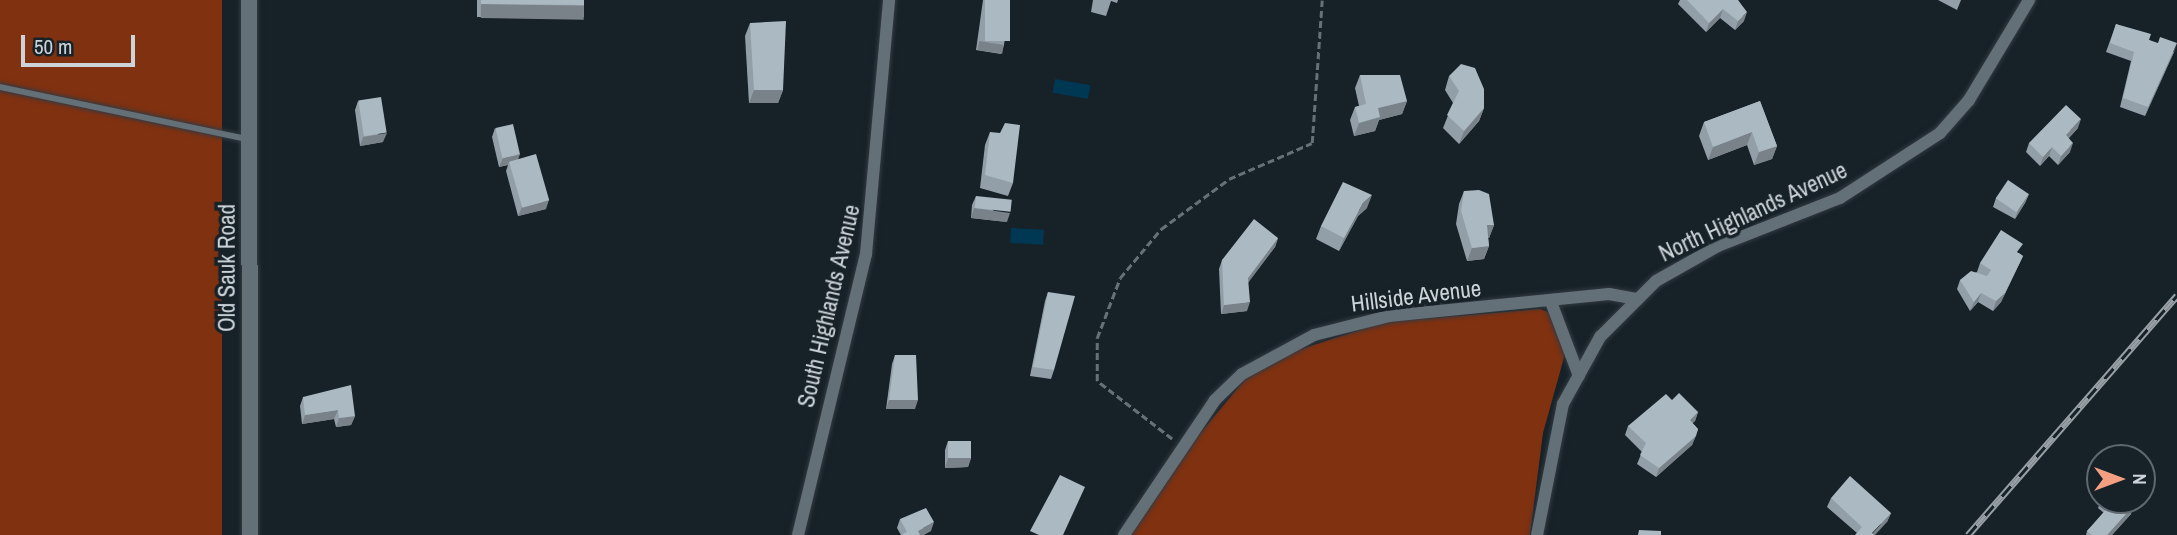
<!DOCTYPE html>
<style>
body{margin:0}
#map{position:relative;width:2177px;height:535px;overflow:hidden;background:#162128;font-family:"Archivo Narrow",sans-serif}
div>[style]{position:absolute}
.forest>*{inset:0;background:#803110;transform-origin:0 0}
.water>*{inset:0;background:#003853;transform-origin:0 0}
.path>*{height:2.5px;margin-top:-1.25px;transform-origin:0;background:repeating-linear-gradient(90deg,#677076 0 7px,transparent 0 10.5px)}
.roads{filter:drop-shadow(0 0 2px #333a41) drop-shadow(0 0 2px #333a41)}
.service>*{height:6px;margin:-3px;padding:0 3px;transform-origin:3px;border-radius:3px;background:#637078}
.minor>*{height:12px;margin:-6px;padding:0 6px;transform-origin:6px;border-radius:6px;background:#637078}
.tertiary>*{height:16px;margin:-8px;padding:0 8px;transform-origin:8px;border-radius:8px;background:#637078}
.rail>*{height:7px;margin-top:-3.5px;transform-origin:0;background:repeating-linear-gradient(90deg,#162128 0 13px,#98a0a6 0 26px);box-sizing:border-box;border-block:2px solid #98a0a6}
.wall>*{inset:0;background:#939fa8;transform-origin:0 0}
.shaded-wall>*{inset:0;background:#788288;transform-origin:0 0}
.building>*{inset:0;background:#abb9c3;transform-origin:0 0}
span{translate:-50% -50%;white-space:nowrap;text-align:center;line-height:1.15;-webkit-text-stroke:7px #162128;paint-order:stroke}
.street-label{font-size:23px;color:#cdd4d9}
.north{position:absolute;left:2086px;top:444px;width:70px;height:70px;box-sizing:border-box;background:#162128;border:2px solid #5f696f;border-radius:50%;rotate:90deg;font-size:19px;font-weight:700;line-height:28px;text-align:center;color:#cdd4d9}
.north::after{content:'';display:block;margin:auto;width:24px;height:32px;background:#f3a082;clip-path:polygon(50% 0,100% 100%,50% 72%,0 100%)}
.scale{position:absolute;left:21px;top:35px;width:114px;height:32px;box-sizing:border-box;border:4px solid #cdd4d9;border-top:0;padding-left:9px;font-size:21px;line-height:24px;white-space:nowrap;color:#cdd4d9;-webkit-text-stroke:5px #162128;paint-order:stroke}
</style>
<div id="map">
<div class="forest">
<i style="left:0;top:0;width:222px;height:535px"></i>
<i style="clip-path:polygon(1540px 309px,1548px 312px,1565px 354px,1543px 433px,1530px 535px,1130px 535px,1169px 471px,1247px 377px,1292px 352px,1385px 322px)"></i>
</div>
<div class="water">
<i style="left:1055px;top:79px;width:36px;height:14px;rotate:10deg"></i>
<i style="left:1011px;top:228px;width:33px;height:15px;rotate:3deg"></i>
</div>
<div class="path">
<i style="left:1172px;top:439px;width:95px;rotate:-142.3deg"></i>
<i style="left:1097px;top:381px;width:43px;rotate:-90deg"></i>
<i style="left:1097px;top:338px;width:64px;rotate:-69deg"></i>
<i style="left:1120px;top:278px;width:64px;rotate:-50.1deg"></i>
<i style="left:1161px;top:229px;width:84px;rotate:-36.3deg"></i>
<i style="left:1229px;top:179px;width:90px;rotate:-23.4deg"></i>
<i style="left:1312px;top:143px;width:143px;rotate:-86deg"></i>
</div>
<div class="roads">
<div class="service">
<i style="left:0;top:87px;width:252px;rotate:11.9deg"></i>
</div>
<div class="minor">
<i style="left:1551px;top:302px;width:79px;rotate:69.3deg"></i>
<i style="left:798px;top:535px;width:289px;rotate:-76.4deg"></i>
<i style="left:866px;top:254px;width:255px;rotate:-84.8deg"></i>
<i style="left:1124px;top:535px;width:163px;rotate:-56deg"></i>
<i style="left:1215px;top:400px;width:37px;rotate:-44deg"></i>
<i style="left:1242px;top:374px;width:82px;rotate:-28.4deg"></i>
<i style="left:1314px;top:335px;width:77px;rotate:-14.2deg"></i>
<i style="left:1389px;top:316px;width:221px;rotate:-5.7deg"></i>
<i style="left:1609px;top:294px;width:29px;rotate:10deg"></i>
<i style="left:1537px;top:535px;width:134px;rotate:-78.8deg"></i>
<i style="left:1563px;top:404px;width:77px;rotate:-61.1deg"></i>
<i style="left:1600px;top:337px;width:79px;rotate:-45deg"></i>
<i style="left:1656px;top:281px;width:71px;rotate:-29.4deg"></i>
<i style="left:1718px;top:246px;width:131px;rotate:-21.5deg"></i>
<i style="left:1840px;top:198px;width:119px;rotate:-33deg"></i>
<i style="left:1940px;top:133px;width:44px;rotate:-48.7deg"></i>
<i style="left:1969px;top:100px;width:117px;rotate:-59deg"></i>
</div>
<div class="tertiary">
<i style="left:249px;top:0;width:535px;rotate:89.89deg"></i>
</div>
</div>
<div class="rail">
<i style="left:1968px;top:535px;width:318px;rotate:-48.9deg"></i>
</div>
<div class="wall">
<i style="left:477px;top:0;width:107px;height:17px"></i>
<i style="clip-path:polygon(983px 0,1010px 0,1004px 45px,1001px 54px,976px 50px)"></i>
<i style="clip-path:polygon(1093px 0,1118px 0,1117px 3px,1111px 1px,1106px 16px,1091px 12px)"></i>
<i style="clip-path:polygon(1680px 0,1738px 0,1744px 21px,1735px 30px,1720px 18px,1706px 32px,1678px 4px)"></i>
<i style="clip-path:polygon(1938px 0,1961px 0,1957px 10px)"></i>
<i style="clip-path:polygon(750px 23px,783px 90px,778px 103px,749px 103px,745px 36px)"></i>
<i style="clip-path:polygon(2116px 24px,2174px 52px,2145px 116px,2120px 107px,2131px 61px,2106px 52px)"></i>
<i style="clip-path:polygon(1360px 75px,1407px 101px,1402px 114px,1379px 120px,1375px 131px,1354px 136px,1350px 120px,1355px 107px,1359px 106px,1355px 88px)"></i>
<i style="clip-path:polygon(1449px 76px,1484px 108px,1479px 121px,1459px 144px,1443px 128px,1453px 103px,1445px 90px)"></i>
<i style="clip-path:polygon(358px 101px,383px 142px,360px 146px,355px 110px)"></i>
<i style="clip-path:polygon(1760px 101px,1777px 146px,1772px 159px,1754px 165px,1747px 145px,1708px 160px,1699px 136px,1704px 122px)"></i>
<i style="clip-path:polygon(495px 128px,518px 159px,546px 209px,518px 216px,506px 171px,508px 165px,499px 167px,492px 137px)"></i>
<i style="clip-path:polygon(2078px 128px,2069px 138px,2070px 152px,2058px 165px,2049px 156px,2040px 166px,2026px 152px,2029px 143px)"></i>
<i style="clip-path:polygon(990px 132px,1013px 183px,1008px 196px,980px 188px,985px 145px)"></i>
<i style="clip-path:polygon(1464px 191px,1494px 225px,1489px 238px,1488px 238px,1489px 246px,1484px 259px,1467px 261px,1456px 224px,1459px 204px)"></i>
<i style="clip-path:polygon(2029px 194px,2025px 203px,2015px 219px,1993px 207px,1996px 198px)"></i>
<i style="clip-path:polygon(976px 196px,1007px 222px,971px 218px,972px 205px)"></i>
<i style="clip-path:polygon(1367px 208px,1358px 216px,1339px 251px,1316px 239px,1321px 226px)"></i>
<i style="clip-path:polygon(1278px 238px,1275px 247px,1248px 282px,1247px 311px,1221px 314px,1219px 269px,1222px 260px)"></i>
<i style="clip-path:polygon(2019px 253px,2023px 256px,2001px 302px,1993px 311px,1978px 302px,1970px 311px,1957px 289px,1960px 280px,1977px 272px,1980px 263px)"></i>
<i style="clip-path:polygon(1048px 292px,1054px 370px,1051px 379px,1030px 376px,1045px 301px)"></i>
<i style="clip-path:polygon(895px 355px,915px 409px,886px 409px,892px 364px)"></i>
<i style="clip-path:polygon(303px 397px,355px 416px,351px 425px,336px 427px,334px 419px,302px 424px,300px 406px)"></i>
<i style="clip-path:polygon(1672px 400px,1698px 412px,1695px 421px,1692px 423px,1698px 429px,1692px 445px,1656px 477px,1637px 464px,1642px 452px,1625px 435px,1628px 426px)"></i>
<i style="clip-path:polygon(948px 441px,971px 458px,968px 467px,945px 468px,945px 450px)"></i>
<i style="clip-path:polygon(1831px 498px,1891px 513px,1887px 522px,1857px 533px,1827px 507px)"></i>
<i style="clip-path:polygon(2101px 500px,2129px 500px,2131px 514px,2112px 535px,2086px 535px,2087px 531px,2104px 513px,2098px 508px)"></i>
<i style="clip-path:polygon(900px 519px,931px 531px,901px 535px,897px 528px)"></i>
</div>
<div class="shaded-wall">
<i style="left:481px;top:4px;width:103px;height:14px;rotate:1deg"></i>
<i style="clip-path:polygon(1723px 9px,1720px 18px,1706px 32px,1709px 23px)"></i>
<i style="clip-path:polygon(1747px 12px,1744px 21px,1735px 30px,1738px 21px)"></i>
<i style="left:979px;top:41px;width:25px;height:9px;rotate:9deg"></i>
<i style="clip-path:polygon(2177px 44px,2174px 52px,2145px 116px,2148px 107px)"></i>
<i style="clip-path:polygon(754px 90px,783px 90px,778px 103px,749px 103px)"></i>
<i style="clip-path:polygon(1407px 101px,1402px 114px,1379px 120px,1375px 131px,1354px 136px,1359px 123px,1378px 108px)"></i>
<i style="clip-path:polygon(1484px 108px,1479px 121px,1459px 144px,1464px 131px)"></i>
<i style="clip-path:polygon(2081px 119px,2078px 128px,2062px 145px,2066px 135px)"></i>
<i style="clip-path:polygon(1752px 132px,1747px 145px,1708px 160px,1713px 147px)"></i>
<i style="clip-path:polygon(387px 133px,383px 142px,360px 146px,363px 137px)"></i>
<i style="clip-path:polygon(2073px 143px,2070px 152px,2058px 165px,2061px 156px)"></i>
<i style="clip-path:polygon(1777px 146px,1772px 159px,1754px 165px,1759px 152px)"></i>
<i style="clip-path:polygon(2052px 147px,2049px 156px,2040px 166px,2043px 157px)"></i>
<i style="clip-path:polygon(520px 154px,517px 163px,509px 162px,508px 165px,499px 167px,503px 158px)"></i>
<i style="clip-path:polygon(2029px 194px,2025px 203px,2015px 219px,2018px 210px)"></i>
<i style="clip-path:polygon(1372px 195px,1367px 208px,1358px 216px,1339px 251px,1344px 238px,1363px 203px)"></i>
<i style="clip-path:polygon(549px 200px,546px 209px,518px 216px,522px 207px)"></i>
<i style="clip-path:polygon(974px 208px,1010px 213px,1007px 222px,971px 218px)"></i>
<i style="clip-path:polygon(1487px 225px,1494px 225px,1489px 238px,1482px 238px)"></i>
<i style="clip-path:polygon(1278px 238px,1275px 247px,1245px 287px,1248px 278px)"></i>
<i style="clip-path:polygon(1489px 246px,1484px 259px,1467px 261px,1472px 248px)"></i>
<i style="clip-path:polygon(2023px 256px,2001px 302px,1993px 311px,1996px 301px)"></i>
<i style="clip-path:polygon(1981px 293px,1978px 302px,1970px 311px,1974px 302px)"></i>
<i style="clip-path:polygon(1250px 302px,1247px 311px,1221px 314px,1224px 305px)"></i>
<i style="clip-path:polygon(889px 400px,918px 400px,915px 409px,886px 409px)"></i>
<i style="clip-path:polygon(338px 410px,334px 419px,302px 424px,305px 415px)"></i>
<i style="clip-path:polygon(1698px 412px,1695px 421px,1686px 430px,1690px 420px)"></i>
<i style="clip-path:polygon(355px 416px,351px 425px,336px 427px,339px 418px)"></i>
<i style="clip-path:polygon(1696px 436px,1692px 445px,1656px 477px,1659px 468px)"></i>
<i style="clip-path:polygon(948px 458px,971px 458px,968px 467px,945px 468px)"></i>
<i style="clip-path:polygon(2134px 505px,2131px 514px,2112px 535px,2107px 535px)"></i>
<i style="clip-path:polygon(1891px 513px,1887px 522px,1875px 535px,1871px 535px)"></i>
<i style="clip-path:polygon(934px 522px,931px 531px,924px 535px,916px 535px,918px 531px)"></i>
</div>
<div class="building">
<i style="clip-path:polygon(481px 0,584px 0,584px 5px,481px 4px)"></i>
<i style="left:985px;top:0;width:25px;height:41px"></i>
<i style="clip-path:polygon(1687px 0,1738px 0,1747px 12px,1738px 21px,1723px 9px,1709px 23px)"></i>
<i style="clip-path:polygon(786px 21px,783px 90px,754px 90px,750px 23px)"></i>
<i style="clip-path:polygon(2116px 24px,2151px 34px,2149px 40px,2158px 43px,2160px 37px,2177px 43px,2148px 107px,2123px 98px,2134px 52px,2110px 43px)"></i>
<i style="clip-path:polygon(1461px 64px,1475px 68px,1484px 89px,1484px 108px,1464px 131px,1447px 115px,1459px 91px,1449px 76px)"></i>
<i style="clip-path:polygon(1360px 75px,1400px 75px,1407px 101px,1378px 108px,1380px 117px,1359px 123px,1355px 107px,1366px 104px)"></i>
<i style="left:381px;top:97px;width:36px;height:23px;rotate:81deg"></i>
<i style="clip-path:polygon(1760px 101px,1777px 146px,1759px 152px,1752px 132px,1713px 147px,1704px 122px)"></i>
<i style="clip-path:polygon(2066px 105px,2081px 119px,2066px 135px,2073px 143px,2061px 156px,2052px 147px,2043px 157px,2029px 143px)"></i>
<i style="clip-path:polygon(1005px 123px,1020px 125px,1013px 183px,985px 175px,990px 132px,1000px 133px)"></i>
<i style="left:513px;top:124px;width:31px;height:18px;rotate:77deg"></i>
<i style="left:536px;top:154px;width:48px;height:28px;rotate:74deg"></i>
<i style="left:2008px;top:180px;width:25px;height:22px;rotate:34deg"></i>
<i style="clip-path:polygon(1343px 182px,1372px 195px,1363px 203px,1344px 238px,1321px 226px)"></i>
<i style="clip-path:polygon(1479px 190px,1489px 194px,1494px 225px,1487px 225px,1489px 246px,1472px 248px,1461px 211px,1464px 191px)"></i>
<i style="left:976px;top:196px;width:36px;height:12px;rotate:6deg"></i>
<i style="clip-path:polygon(1254px 219px,1278px 238px,1248px 278px,1250px 302px,1224px 305px,1222px 260px)"></i>
<i style="clip-path:polygon(2001px 230px,2023px 244px,2017px 252px,2023px 256px,2005px 293px,1996px 301px,1981px 293px,1974px 302px,1960px 280px,1971px 271px,1987px 276px,1991px 270px,1980px 263px)"></i>
<i style="clip-path:polygon(1048px 292px,1075px 296px,1054px 370px,1033px 367px)"></i>
<i style="clip-path:polygon(895px 355px,916px 355px,918px 400px,889px 400px)"></i>
<i style="clip-path:polygon(351px 385px,355px 416px,339px 418px,338px 410px,305px 415px,303px 397px)"></i>
<i style="clip-path:polygon(1679px 393px,1698px 412px,1690px 420px,1698px 429px,1696px 436px,1659px 468px,1640px 455px,1646px 443px,1628px 426px,1666px 394px,1672px 400px)"></i>
<i style="left:948px;top:441px;width:23px;height:17px"></i>
<i style="clip-path:polygon(1060px 475px,1085px 487px,1063px 535px,1039px 535px,1030px 531px)"></i>
<i style="clip-path:polygon(1850px 476px,1891px 513px,1872px 533px,1874px 535px,1855px 535px,1862px 527px,1831px 498px)"></i>
<i style="clip-path:polygon(2103px 500px,2129px 500px,2134px 505px,2107px 535px,2092px 535px,2087px 531px,2109px 506px)"></i>
<i style="clip-path:polygon(926px 508px,934px 522px,918px 531px,920px 535px,901px 535px,907px 532px,900px 519px)"></i>
<i style="clip-path:polygon(1639px 530px,1661px 531px,1661px 535px,1638px 535px)"></i>
</div>
<div class="street-label">
<span style="left:1753px;top:212px;rotate:-25deg">North Highlands Avenue</span>
<span style="left:227px;top:268px;rotate:-90deg">Old Sauk Road</span>
<span style="left:1416px;top:296px;rotate:-7deg">Hillside Avenue</span>
<span style="left:829px;top:306px;rotate:-77deg">South Highlands Avenue</span>
</div>
<div class="north">N</div>
<div class="scale">50 m</div>
</div>
